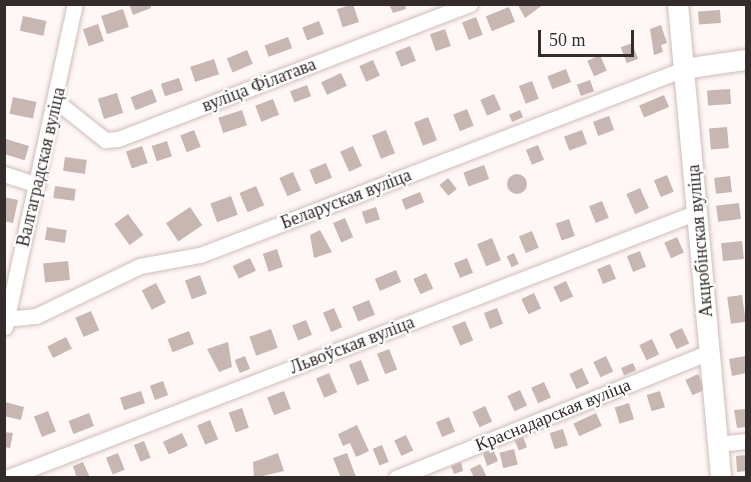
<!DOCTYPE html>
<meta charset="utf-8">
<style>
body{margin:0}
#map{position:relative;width:751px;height:482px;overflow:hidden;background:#fff7f6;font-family:"Times New Roman",serif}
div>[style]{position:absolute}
.building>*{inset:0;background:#c8b6b3;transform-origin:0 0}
.round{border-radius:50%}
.roads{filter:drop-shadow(0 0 2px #cebdb9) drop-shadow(0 0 2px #cebdb9)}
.minor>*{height:15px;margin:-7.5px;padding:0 7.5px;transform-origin:7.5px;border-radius:7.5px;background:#fff}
.tertiary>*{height:20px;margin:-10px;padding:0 10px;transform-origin:10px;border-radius:10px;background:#fff}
span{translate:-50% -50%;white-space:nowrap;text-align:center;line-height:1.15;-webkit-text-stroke:4.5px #fff;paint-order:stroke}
.street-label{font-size:18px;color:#332c2b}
.frame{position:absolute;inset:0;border:6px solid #332c2b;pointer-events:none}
.scale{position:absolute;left:538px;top:30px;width:96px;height:27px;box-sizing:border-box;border:3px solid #332c2b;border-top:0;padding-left:8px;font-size:18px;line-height:21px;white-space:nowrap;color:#332c2b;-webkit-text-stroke:4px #fff;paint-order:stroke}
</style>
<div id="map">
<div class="building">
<i style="clip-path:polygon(129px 4px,150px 4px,151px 8px,133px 15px)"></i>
<i style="left:353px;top:4px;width:19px;height:17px;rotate:72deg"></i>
<i style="clip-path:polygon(544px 4px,525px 18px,518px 5px,520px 4px)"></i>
<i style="clip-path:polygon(405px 5px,406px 9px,393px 13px,390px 6px)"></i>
<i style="left:509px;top:7px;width:16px;height:25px;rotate:68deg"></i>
<i style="left:123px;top:9px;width:19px;height:23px;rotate:72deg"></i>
<i style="left:720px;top:10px;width:13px;height:22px;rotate:86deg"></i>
<i style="left:23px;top:16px;width:24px;height:15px;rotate:12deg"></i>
<i style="left:476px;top:17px;width:19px;height:15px;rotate:69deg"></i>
<i style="left:319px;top:21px;width:14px;height:18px;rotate:69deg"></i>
<i style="left:98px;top:24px;width:18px;height:16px;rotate:71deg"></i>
<i style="clip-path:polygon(661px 25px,667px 43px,661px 45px,663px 52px,654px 55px,650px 29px)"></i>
<i style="left:445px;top:29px;width:18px;height:16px;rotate:71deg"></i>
<i style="left:288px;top:37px;width:12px;height:25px;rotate:70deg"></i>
<i style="left:632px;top:43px;width:17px;height:12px;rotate:69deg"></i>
<i style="left:410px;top:46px;width:16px;height:16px;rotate:68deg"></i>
<i style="left:247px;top:50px;width:15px;height:22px;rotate:67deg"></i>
<i style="left:600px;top:55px;width:17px;height:14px;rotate:66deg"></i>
<i style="left:214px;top:59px;width:16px;height:25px;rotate:72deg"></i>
<i style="left:373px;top:60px;width:17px;height:15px;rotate:66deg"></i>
<i style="left:566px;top:69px;width:14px;height:20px;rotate:69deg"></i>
<i style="left:341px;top:73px;width:14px;height:22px;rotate:65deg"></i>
<i style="left:179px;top:78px;width:13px;height:19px;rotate:72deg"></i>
<i style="left:590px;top:80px;width:12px;height:14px;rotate:70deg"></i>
<i style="left:532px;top:81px;width:19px;height:14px;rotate:69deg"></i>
<i style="left:307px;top:85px;width:12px;height:18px;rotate:70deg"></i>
<i style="left:152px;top:89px;width:14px;height:23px;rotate:69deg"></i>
<i style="left:730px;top:89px;width:15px;height:23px;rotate:86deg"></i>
<i style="left:117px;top:93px;width:21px;height:20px;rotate:73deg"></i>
<i style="left:494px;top:94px;width:17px;height:15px;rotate:66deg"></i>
<i style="left:664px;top:95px;width:13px;height:27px;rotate:67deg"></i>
<i style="left:13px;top:97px;width:24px;height:17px;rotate:12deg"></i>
<i style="left:273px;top:99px;width:17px;height:19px;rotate:69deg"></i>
<i style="left:467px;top:109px;width:18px;height:15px;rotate:68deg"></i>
<i style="left:242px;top:110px;width:16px;height:25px;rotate:72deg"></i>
<i style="left:520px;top:110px;width:8px;height:12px;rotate:67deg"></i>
<i style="left:609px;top:116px;width:15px;height:17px;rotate:70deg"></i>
<i style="left:428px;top:117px;width:25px;height:15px;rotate:69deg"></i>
<i style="left:727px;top:127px;width:21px;height:18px;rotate:85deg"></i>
<i style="left:194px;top:130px;width:18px;height:15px;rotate:68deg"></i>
<i style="left:386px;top:130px;width:25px;height:15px;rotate:69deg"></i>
<i style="left:582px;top:130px;width:15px;height:19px;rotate:70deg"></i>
<i style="left:6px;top:139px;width:24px;height:15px;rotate:17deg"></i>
<i style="left:167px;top:141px;width:16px;height:16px;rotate:72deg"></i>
<i style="left:538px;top:145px;width:16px;height:13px;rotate:68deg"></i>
<i style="left:142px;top:146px;width:18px;height:17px;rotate:71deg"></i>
<i style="left:353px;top:146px;width:22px;height:14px;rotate:66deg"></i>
<i style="left:65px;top:157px;width:22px;height:14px;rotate:8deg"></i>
<i style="left:326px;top:163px;width:16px;height:18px;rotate:68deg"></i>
<i style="left:484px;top:165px;width:15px;height:22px;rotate:70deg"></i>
<i style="left:293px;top:172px;width:20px;height:15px;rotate:66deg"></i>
<i class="round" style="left:507px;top:174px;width:20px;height:20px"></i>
<i style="left:667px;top:175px;width:18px;height:14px;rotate:68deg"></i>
<i style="left:730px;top:176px;width:16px;height:16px;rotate:83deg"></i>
<i style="left:448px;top:178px;width:14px;height:11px;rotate:51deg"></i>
<i style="left:55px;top:186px;width:21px;height:12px;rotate:8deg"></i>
<i style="left:256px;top:186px;width:21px;height:18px;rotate:67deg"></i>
<i style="left:640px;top:188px;width:22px;height:15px;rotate:66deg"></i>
<i style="left:420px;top:192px;width:11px;height:20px;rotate:68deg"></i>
<i style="left:231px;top:196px;width:20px;height:22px;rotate:70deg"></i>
<i style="clip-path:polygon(4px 197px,18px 200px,13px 223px,4px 221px)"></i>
<i style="left:602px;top:201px;width:18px;height:14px;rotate:68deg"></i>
<i style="left:739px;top:203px;width:16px;height:23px;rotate:83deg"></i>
<i style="left:190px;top:207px;width:22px;height:29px;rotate:56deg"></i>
<i style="left:376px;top:207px;width:13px;height:15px;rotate:72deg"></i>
<i style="left:128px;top:214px;width:26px;height:17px;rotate:54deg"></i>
<i style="left:345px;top:218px;width:21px;height:13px;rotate:67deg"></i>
<i style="left:569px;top:219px;width:18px;height:14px;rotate:71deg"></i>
<i style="left:47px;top:227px;width:20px;height:13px;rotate:9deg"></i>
<i style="clip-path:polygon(320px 230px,332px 252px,314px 258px,310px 235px)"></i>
<i style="left:532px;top:231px;width:18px;height:14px;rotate:68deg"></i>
<i style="left:677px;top:237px;width:17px;height:14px;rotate:66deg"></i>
<i style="left:492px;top:238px;width:24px;height:16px;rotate:68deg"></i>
<i style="left:742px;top:241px;width:18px;height:21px;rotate:84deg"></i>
<i style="left:277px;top:249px;width:19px;height:15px;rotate:72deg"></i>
<i style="left:640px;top:251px;width:17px;height:14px;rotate:69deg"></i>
<i style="left:514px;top:253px;width:12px;height:8px;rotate:66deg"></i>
<i style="left:250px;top:258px;width:14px;height:19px;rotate:65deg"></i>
<i style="left:467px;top:258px;width:16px;height:14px;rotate:68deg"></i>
<i style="left:68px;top:261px;width:19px;height:25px;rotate:84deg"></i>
<i style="left:610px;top:264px;width:16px;height:14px;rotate:68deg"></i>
<i style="left:396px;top:270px;width:13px;height:23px;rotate:67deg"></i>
<i style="left:426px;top:273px;width:17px;height:14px;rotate:65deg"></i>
<i style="left:200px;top:275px;width:20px;height:16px;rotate:70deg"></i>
<i style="left:566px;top:281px;width:17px;height:14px;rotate:65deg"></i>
<i style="left:156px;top:283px;width:22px;height:16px;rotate:63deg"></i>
<i style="left:534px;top:293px;width:17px;height:14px;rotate:65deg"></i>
<i style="left:742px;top:295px;width:27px;height:15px;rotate:82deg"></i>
<i style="left:369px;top:300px;width:16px;height:18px;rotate:68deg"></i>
<i style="left:334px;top:308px;width:21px;height:12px;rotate:67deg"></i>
<i style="left:497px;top:308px;width:17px;height:14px;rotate:69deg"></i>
<i style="left:91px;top:311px;width:21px;height:17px;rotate:67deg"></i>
<i style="left:306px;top:320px;width:16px;height:15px;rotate:68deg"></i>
<i style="left:465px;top:321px;width:21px;height:14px;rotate:67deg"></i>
<i style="left:682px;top:328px;width:17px;height:14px;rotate:65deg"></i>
<i style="left:271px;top:329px;width:20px;height:23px;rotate:70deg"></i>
<i style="left:189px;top:331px;width:14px;height:23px;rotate:69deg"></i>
<i style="left:66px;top:337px;width:13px;height:21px;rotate:63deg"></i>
<i style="left:652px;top:339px;width:17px;height:14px;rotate:65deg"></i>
<i style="clip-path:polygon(228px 342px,232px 367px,219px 372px,207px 349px)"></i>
<i style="left:389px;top:349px;width:22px;height:13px;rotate:68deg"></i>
<i style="left:245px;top:356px;width:14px;height:11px;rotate:69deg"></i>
<i style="left:606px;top:356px;width:17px;height:14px;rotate:65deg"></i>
<i style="clip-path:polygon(746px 356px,746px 373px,732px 376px,729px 359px)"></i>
<i style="left:361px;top:360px;width:22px;height:13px;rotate:68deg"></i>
<i style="left:633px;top:363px;width:8px;height:13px;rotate:67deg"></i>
<i style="left:582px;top:368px;width:17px;height:14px;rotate:65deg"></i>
<i style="left:329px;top:373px;width:21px;height:14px;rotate:67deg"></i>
<i style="left:698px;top:374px;width:17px;height:14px;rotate:65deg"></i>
<i style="left:163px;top:381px;width:15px;height:14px;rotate:70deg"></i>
<i style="left:544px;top:382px;width:17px;height:14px;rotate:66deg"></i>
<i style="left:520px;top:390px;width:17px;height:14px;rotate:65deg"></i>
<i style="left:141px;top:391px;width:13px;height:22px;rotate:72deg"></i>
<i style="left:284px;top:391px;width:19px;height:18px;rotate:69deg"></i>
<i style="left:660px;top:391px;width:17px;height:14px;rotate:73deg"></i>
<i style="clip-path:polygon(5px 402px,24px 407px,21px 420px,4px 416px)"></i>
<i style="left:629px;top:403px;width:17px;height:15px;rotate:73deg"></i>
<i style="left:485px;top:406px;width:17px;height:14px;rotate:65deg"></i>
<i style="left:242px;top:408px;width:21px;height:14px;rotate:71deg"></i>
<i style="clip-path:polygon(746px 409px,746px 427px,737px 428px,734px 410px)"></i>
<i style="left:48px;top:411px;width:22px;height:15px;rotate:69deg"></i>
<i style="left:89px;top:413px;width:14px;height:22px;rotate:69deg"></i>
<i style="left:596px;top:413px;width:14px;height:25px;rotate:65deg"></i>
<i style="left:449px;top:417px;width:16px;height:14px;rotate:68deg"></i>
<i style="left:210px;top:420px;width:21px;height:14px;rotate:67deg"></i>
<i style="clip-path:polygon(357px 425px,369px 451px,356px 457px,350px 443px,343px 446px,338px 434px)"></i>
<i style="left:563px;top:429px;width:17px;height:14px;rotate:73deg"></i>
<i style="clip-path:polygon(4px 432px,13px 433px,10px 448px,4px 447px)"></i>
<i style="left:182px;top:433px;width:14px;height:21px;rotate:65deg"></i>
<i style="left:406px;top:435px;width:17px;height:13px;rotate:65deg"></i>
<i style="left:523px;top:437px;width:11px;height:9px;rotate:68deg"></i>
<i style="left:144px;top:441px;width:18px;height:11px;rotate:68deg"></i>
<i style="left:382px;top:445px;width:18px;height:10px;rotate:68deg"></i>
<i style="clip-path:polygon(493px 449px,498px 461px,487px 466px,483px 453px)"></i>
<i style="left:514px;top:449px;width:16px;height:15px;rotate:76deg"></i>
<i style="left:118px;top:453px;width:18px;height:13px;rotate:68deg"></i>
<i style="clip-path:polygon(278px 453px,284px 471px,254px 478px,253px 462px)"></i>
<i style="clip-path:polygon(347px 453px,356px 477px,355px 478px,341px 478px,333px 458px)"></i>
<i style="clip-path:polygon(746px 455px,746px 471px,737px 472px,736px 456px)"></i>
<i style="clip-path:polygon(83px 462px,90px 478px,77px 478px,73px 466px)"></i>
<i style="clip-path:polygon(461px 462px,463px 471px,454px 474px,451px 466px)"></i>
<i style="clip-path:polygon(480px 464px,483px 469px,487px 478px,474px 478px,470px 469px)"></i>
</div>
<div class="roads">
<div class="minor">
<i style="left:56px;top:101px;width:63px;rotate:38.5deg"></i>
<i style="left:105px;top:140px;width:13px;rotate:-4deg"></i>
<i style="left:118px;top:139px;width:377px;rotate:-21deg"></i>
<i style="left:4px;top:174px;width:35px;rotate:18deg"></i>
<i style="left:6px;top:319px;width:30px;rotate:-6deg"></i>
<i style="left:36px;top:316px;width:115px;rotate:-25.7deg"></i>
<i style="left:140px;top:266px;width:61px;rotate:-10.4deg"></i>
<i style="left:200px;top:255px;width:519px;rotate:-21.02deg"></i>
<i style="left:5px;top:327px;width:330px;rotate:-77.8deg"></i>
<i style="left:718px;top:444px;width:28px;rotate:-6deg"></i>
<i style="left:6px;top:478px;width:740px;rotate:-21.05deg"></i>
<i style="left:396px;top:478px;width:338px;rotate:-21.9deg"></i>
</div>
<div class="tertiary">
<i style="left:678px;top:4px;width:476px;rotate:84.8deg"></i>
<i style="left:684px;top:69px;width:63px;rotate:-8.3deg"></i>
</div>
</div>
<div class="street-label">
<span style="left:259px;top:85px;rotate:-21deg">вуліца Філатава</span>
<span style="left:41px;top:167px;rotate:-77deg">Валгаградская вуліца</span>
<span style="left:346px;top:199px;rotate:-21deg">Беларуская вуліца</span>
<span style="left:700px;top:241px;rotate:-95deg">Акцюбінская вуліца</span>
<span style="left:352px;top:345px;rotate:-21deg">Львоўская вуліца</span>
<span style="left:553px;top:415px;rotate:-22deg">Краснадарская вуліца</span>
</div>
<div class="frame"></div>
<div class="scale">50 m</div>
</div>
